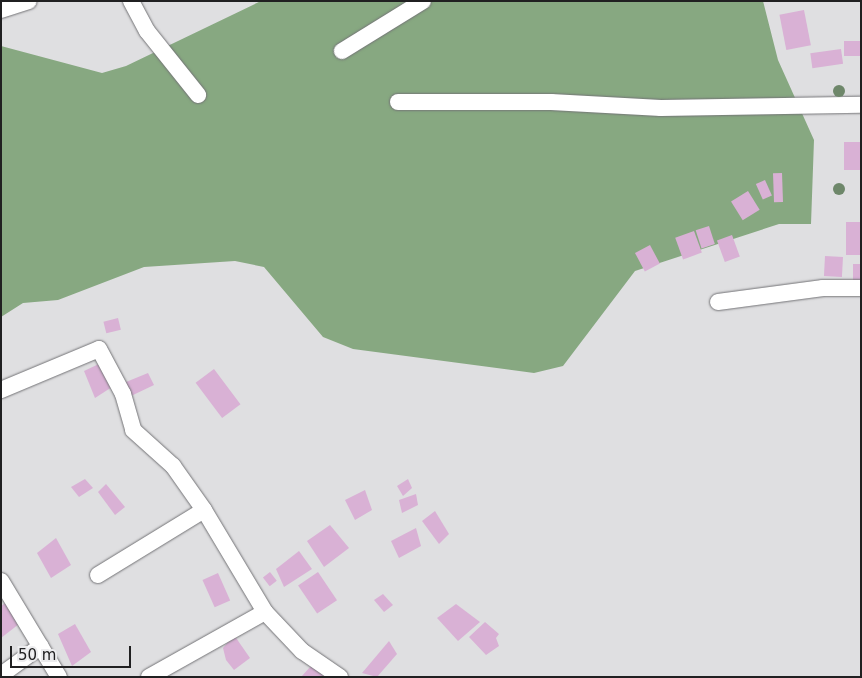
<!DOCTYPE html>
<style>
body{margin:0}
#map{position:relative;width:862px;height:678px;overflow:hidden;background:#dfdfe1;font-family:"DejaVu Sans",sans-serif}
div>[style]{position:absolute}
.forest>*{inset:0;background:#87a881}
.building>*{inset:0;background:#d9b1d5;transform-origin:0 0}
.roads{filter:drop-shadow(0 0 1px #737376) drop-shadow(0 0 1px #737376)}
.minor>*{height:16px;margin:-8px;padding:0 8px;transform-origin:8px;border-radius:8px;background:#fff}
.trees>*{width:12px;height:12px;margin:-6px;border-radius:50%;background:#6e876a}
span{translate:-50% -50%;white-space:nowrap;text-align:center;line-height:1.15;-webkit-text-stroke:4px #ececee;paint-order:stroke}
.frame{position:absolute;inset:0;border:2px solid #202021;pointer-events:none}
.scale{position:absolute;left:10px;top:646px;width:121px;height:22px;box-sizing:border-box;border:2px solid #202021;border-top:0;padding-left:6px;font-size:15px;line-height:18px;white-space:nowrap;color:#202021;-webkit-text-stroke:4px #ececee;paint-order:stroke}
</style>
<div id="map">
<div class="forest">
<i style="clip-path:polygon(261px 1px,763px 1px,778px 60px,814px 140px,811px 224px,779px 224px,635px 271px,563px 366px,534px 373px,353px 349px,323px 337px,264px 267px,235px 261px,144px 267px,58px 300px,23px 303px,1px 317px,1px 46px,102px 73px,126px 66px)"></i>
</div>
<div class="building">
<i style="left:804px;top:10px;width:36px;height:25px;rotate:79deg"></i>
<i style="left:861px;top:41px;width:15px;height:17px;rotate:90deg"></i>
<i style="left:841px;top:49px;width:15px;height:31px;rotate:82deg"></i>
<i style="left:861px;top:142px;width:28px;height:17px;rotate:90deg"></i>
<i style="left:782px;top:173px;width:29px;height:9px;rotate:88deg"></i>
<i style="left:765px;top:180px;width:17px;height:10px;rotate:66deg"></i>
<i style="left:748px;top:191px;width:22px;height:20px;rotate:58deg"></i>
<i style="left:846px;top:222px;width:15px;height:33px"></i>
<i style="left:709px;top:226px;width:19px;height:14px;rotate:72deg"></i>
<i style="left:694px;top:231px;width:23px;height:20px;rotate:70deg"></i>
<i style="left:732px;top:235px;width:23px;height:16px;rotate:70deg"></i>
<i style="left:650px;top:245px;width:21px;height:17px;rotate:62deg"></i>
<i style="left:825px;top:256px;width:18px;height:20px;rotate:3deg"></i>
<i style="left:853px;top:264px;width:8px;height:18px"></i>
<i style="left:118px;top:318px;width:12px;height:15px;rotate:76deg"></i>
<i style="clip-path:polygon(103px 362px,112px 387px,95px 398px,84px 371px)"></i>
<i style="left:214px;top:369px;width:44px;height:23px;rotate:53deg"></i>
<i style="clip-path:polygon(148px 373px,154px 385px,131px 396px,126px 382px)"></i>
<i style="clip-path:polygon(85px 479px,93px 488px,79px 497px,71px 487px)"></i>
<i style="clip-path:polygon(408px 479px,412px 488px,403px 496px,397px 486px)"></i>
<i style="clip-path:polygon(106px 484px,125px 507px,115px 515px,98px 492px)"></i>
<i style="clip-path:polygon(365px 490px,372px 510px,355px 520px,345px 500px)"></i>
<i style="clip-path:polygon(416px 494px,418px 505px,402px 513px,399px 500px)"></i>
<i style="clip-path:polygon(435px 511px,449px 534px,439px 544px,422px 521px)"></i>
<i style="clip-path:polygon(330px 525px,349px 548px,324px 567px,307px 541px)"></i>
<i style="clip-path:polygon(416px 528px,421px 546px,399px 558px,391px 541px)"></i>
<i style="clip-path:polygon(56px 538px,71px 565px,51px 578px,37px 553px)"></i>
<i style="clip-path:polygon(299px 551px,312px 569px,284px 587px,276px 569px)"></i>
<i style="left:270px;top:572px;width:11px;height:9px;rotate:52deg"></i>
<i style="left:318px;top:572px;width:34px;height:24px;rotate:56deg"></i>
<i style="left:218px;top:573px;width:30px;height:17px;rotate:66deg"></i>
<i style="clip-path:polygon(383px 594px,393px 605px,384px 612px,374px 600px)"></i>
<i style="clip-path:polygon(7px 602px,19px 624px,1px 638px,1px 606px)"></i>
<i style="clip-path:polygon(456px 604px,480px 622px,458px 641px,437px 618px)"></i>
<i style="clip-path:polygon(485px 622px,499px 634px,496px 638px,499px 646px,486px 655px,469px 637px)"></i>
<i style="clip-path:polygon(75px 624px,91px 652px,72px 666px,58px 634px)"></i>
<i style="clip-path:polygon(234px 635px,250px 658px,234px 670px,226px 660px,223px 648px)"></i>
<i style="clip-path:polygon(389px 641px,397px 654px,377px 677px,362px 673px)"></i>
<i style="clip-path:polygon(311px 666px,319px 671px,324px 677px,301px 677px)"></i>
</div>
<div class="roads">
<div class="minor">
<i style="left:131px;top:1px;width:34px;rotate:62deg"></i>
<i style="left:147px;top:31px;width:82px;rotate:51.4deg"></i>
<i style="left:1px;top:10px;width:29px;rotate:-18deg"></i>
<i style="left:342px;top:51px;width:95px;rotate:-31.7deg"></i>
<i style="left:398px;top:102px;width:153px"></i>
<i style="left:551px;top:102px;width:110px;rotate:3.1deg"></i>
<i style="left:661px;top:108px;width:200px;rotate:-0.9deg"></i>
<i style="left:718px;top:302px;width:106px;rotate:-7.6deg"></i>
<i style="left:823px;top:288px;width:38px"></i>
<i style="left:1px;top:390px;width:106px;rotate:-22.7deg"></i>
<i style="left:99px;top:349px;width:51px;rotate:61.9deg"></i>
<i style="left:123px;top:394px;width:37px;rotate:74deg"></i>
<i style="left:133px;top:430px;width:54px;rotate:42deg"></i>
<i style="left:173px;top:466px;width:54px;rotate:54.8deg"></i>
<i style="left:204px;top:510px;width:119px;rotate:59.1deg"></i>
<i style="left:265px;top:612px;width:54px;rotate:46.5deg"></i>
<i style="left:302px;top:651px;width:46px;rotate:34.4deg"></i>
<i style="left:98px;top:575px;width:124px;rotate:-31.5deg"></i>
<i style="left:1px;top:581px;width:112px;rotate:58.9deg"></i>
<i style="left:1px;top:675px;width:49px;rotate:-35.9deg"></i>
<i style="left:149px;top:677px;width:133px;rotate:-29.3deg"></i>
</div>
</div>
<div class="trees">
<i style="left:839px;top:91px"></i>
<i style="left:839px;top:189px"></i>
</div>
<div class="frame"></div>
<div class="scale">50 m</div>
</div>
